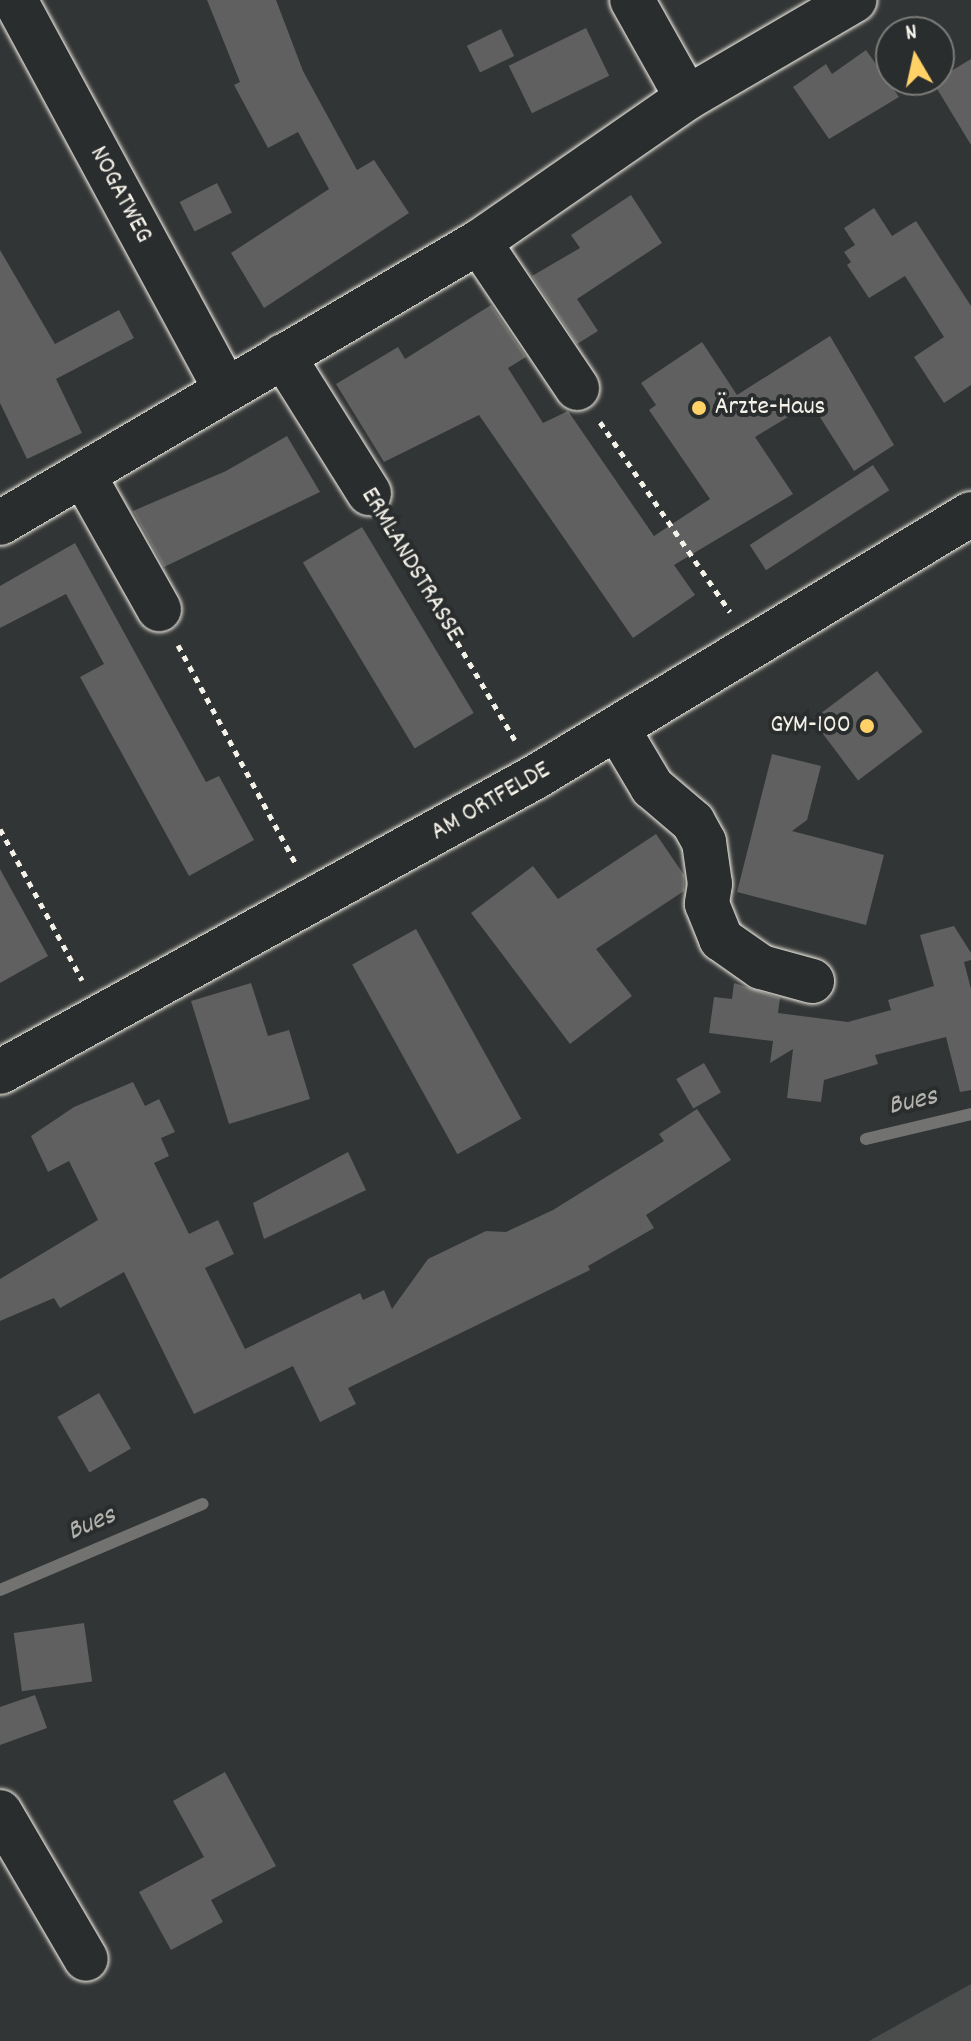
<!DOCTYPE html>
<meta charset="utf-8">
<style>
body{margin:0}
#map{position:relative;width:971px;height:2041px;overflow:hidden;background:#323535;font-family:Dekko,sans-serif}
div>[style]{position:absolute}
.green>*{inset:0;background:#4b4d4c}
.stream>*{height:12px;margin:-6px;padding:0 6px;transform-origin:6px;border-radius:6px;background:#727370}
.building>*{inset:0;background:#5f605f;transform-origin:0 0}
.path>*{height:5px;margin-top:-2.5px;transform-origin:0;background:repeating-linear-gradient(90deg,#f4f1e8 0 6px,transparent 0 12px)}
.roads{filter:drop-shadow(0 0 2px #f4f1e8) drop-shadow(0 0 2px #f4f1e8)}
.minor>*{height:44px;margin:-22px;padding:0 22px;transform-origin:22px;border-radius:22px;background:#2a2d2e}
.major>*{height:44px;margin:-22px;padding:0 22px;transform-origin:22px;border-radius:22px;background:#2a2d2e}
.dots>*{width:22px;height:22px;translate:-50% -50%;box-sizing:border-box;border:4px solid #2a2d2e;border-radius:50%}
span{translate:-50% -50%;white-space:nowrap;text-align:center;line-height:1.15;-webkit-text-stroke:8px #2a2d2e;paint-order:stroke}
.street-label{font-size:26px;color:#f4f1e8}
.poi-label{font-size:26px;color:#f4f1e8}
.left{translate:0 -50%;text-align:left}
.right{translate:-100% -50%;text-align:right}
.water-label{font-size:28px;color:#b3b2ac;font-style:italic}
.north{position:absolute;left:875px;top:16px;width:80px;height:80px;box-sizing:border-box;background:#2a2d2e;border:2px solid #7b7b78;border-radius:50%;rotate:351deg;font-size:22px;font-weight:700;line-height:32px;text-align:center;color:#f4f1e8}
.north::after{content:'';display:block;margin:auto;width:28px;height:36px;background:#ffd166;clip-path:polygon(50% 0,100% 100%,50% 72%,0 100%)}
</style>
<div id="map">
<div class="green">
<i style="clip-path:polygon(971px 1984px,971px 2041px,869px 2041px)"></i>
</div>
<div class="stream">
<i style="left:866px;top:1139px;width:108px;rotate:-13.4deg"></i>
<i style="left:0;top:1590px;width:220px;rotate:-23deg"></i>
</div>
<div class="building">
<i style="clip-path:polygon(207px 0,276px 0,303px 71px,357px 170px,374px 160px,409px 213px,264px 308px,231px 253px,329px 189px,298px 132px,268px 148px,234px 85px,240px 82px)"></i>
<i style="left:586px;top:28px;width:53px;height:86px;rotate:64deg"></i>
<i style="left:501px;top:29px;width:30px;height:38px;rotate:64deg"></i>
<i style="clip-path:polygon(866px 50px,899px 97px,829px 139px,793px 87px,826px 64px,832px 74px)"></i>
<i style="clip-path:polygon(971px 59px,971px 145px,933px 82px)"></i>
<i style="left:217px;top:183px;width:33px;height:42px;rotate:63deg"></i>
<i style="clip-path:polygon(631px 195px,662px 243px,577px 299px,598px 331px,577px 344px,532px 276px,580px 248px,571px 235px)"></i>
<i style="clip-path:polygon(874px 208px,892px 236px,916px 221px,971px 306px,971px 385px,944px 403px,914px 357px,944px 337px,905px 276px,869px 298px,847px 265px,851px 262px,844px 252px,855px 245px,844px 228px)"></i>
<i style="clip-path:polygon(0 250px,55px 344px,119px 310px,134px 338px,56px 379px,82px 433px,27px 459px,0 403px)"></i>
<i style="clip-path:polygon(491px 305px,526px 357px,508px 368px,543px 423px,568px 411px,654px 536px,710px 499px,649px 410px,656px 405px,641px 383px,702px 342px,737px 395px,830px 336px,894px 445px,854px 471px,811px 403px,755px 437px,793px 494px,674px 565px,695px 595px,633px 638px,479px 415px,384px 462px,336px 384px,398px 347px,405px 359px)"></i>
<i style="clip-path:polygon(287px 436px,320px 492px,164px 567px,133px 511px,226px 471px)"></i>
<i style="left:873px;top:465px;width:30px;height:147px;rotate:57deg"></i>
<i style="left:362px;top:527px;width:217px;height:69px;rotate:59deg"></i>
<i style="clip-path:polygon(75px 543px,206px 782px,219px 776px,254px 840px,189px 876px,80px 677px,104px 664px,66px 594px,0 628px,0 586px)"></i>
<i style="left:877px;top:671px;width:76px;height:81px;rotate:53deg"></i>
<i style="clip-path:polygon(772px 754px,821px 766px,807px 820px,792px 831px,884px 855px,866px 925px,737px 892px)"></i>
<i style="clip-path:polygon(656px 834px,684px 875px,684px 891px,596px 949px,632px 996px,570px 1044px,471px 913px,533px 866px,558px 899px)"></i>
<i style="clip-path:polygon(0 869px,48px 956px,0 983px)"></i>
<i style="clip-path:polygon(954px 926px,971px 953px,971px 960px,964px 962px,971px 989px,971px 1090px,960px 1092px,946px 1037px,875px 1055px,878px 1064px,824px 1080px,821px 1102px,787px 1098px,793px 1049px,770px 1063px,773px 1041px,709px 1033px,714px 997px,732px 999px,734px 983px,780px 998px,778px 1013px,848px 1022px,891px 1010px,888px 1000px,934px 986px,920px 935px)"></i>
<i style="left:416px;top:929px;width:217px;height:73px;rotate:61deg"></i>
<i style="clip-path:polygon(251px 983px,268px 1036px,289px 1030px,310px 1099px,229px 1124px,191px 1001px)"></i>
<i style="left:704px;top:1063px;width:34px;height:32px;rotate:60deg"></i>
<i style="clip-path:polygon(133px 1082px,145px 1106px,159px 1099px,175px 1132px,161px 1138px,169px 1156px,154px 1163px,189px 1234px,218px 1220px,234px 1254px,205px 1268px,245px 1349px,360px 1293px,363px 1300px,384px 1290px,392px 1309px,428px 1259px,486px 1231px,506px 1232px,553px 1210px,664px 1141px,659px 1134px,697px 1109px,731px 1160px,646px 1215px,654px 1228px,588px 1266px,590px 1270px,348px 1388px,356px 1404px,320px 1422px,293px 1366px,194px 1414px,124px 1272px,60px 1308px,54px 1298px,0 1321px,0 1279px,98px 1220px,69px 1161px,48px 1172px,31px 1136px,74px 1107px)"></i>
<i style="clip-path:polygon(348px 1152px,366px 1190px,264px 1239px,253px 1203px)"></i>
<i style="left:99px;top:1393px;width:64px;height:48px;rotate:60deg"></i>
<i style="left:84px;top:1623px;width:59px;height:71px;rotate:82deg"></i>
<i style="clip-path:polygon(35px 1695px,47px 1728px,0 1745px,0 1707px)"></i>
<i style="clip-path:polygon(225px 1772px,276px 1866px,211px 1900px,223px 1922px,171px 1950px,139px 1892px,204px 1857px,173px 1801px)"></i>
</div>
<div class="path">
<i style="left:600px;top:422px;width:230px;rotate:55.6deg"></i>
<i style="left:390px;top:528px;width:246px;rotate:59.5deg"></i>
<i style="left:178px;top:645px;width:247px;rotate:61.7deg"></i>
<i style="left:0;top:829px;width:172px;rotate:61.5deg"></i>
</div>
<div class="roads">
<div class="minor">
<i style="left:15px;top:0;width:443px;rotate:61.6deg"></i>
<i style="left:632px;top:0;width:112px;rotate:60.7deg"></i>
<i style="left:479px;top:242px;width:176px;rotate:56.1deg"></i>
<i style="left:283px;top:356px;width:162px;rotate:57.9deg"></i>
<i style="left:84px;top:476px;width:153px;rotate:60.6deg"></i>
<i style="left:0;top:523px;width:555px;rotate:-30.4deg"></i>
<i style="left:479px;top:242px;width:253px;rotate:-34.7deg"></i>
<i style="left:687px;top:98px;width:194px;rotate:-30.3deg"></i>
<i style="left:617px;top:728px;width:69px;rotate:59.3deg"></i>
<i style="left:652px;top:787px;width:54px;rotate:40.5deg"></i>
<i style="left:693px;top:822px;width:23px;rotate:61deg"></i>
<i style="left:704px;top:842px;width:42px;rotate:81.9deg"></i>
<i style="left:710px;top:884px;width:20px;rotate:99deg"></i>
<i style="left:707px;top:904px;width:38px;rotate:68deg"></i>
<i style="left:721px;top:939px;width:49px;rotate:35deg"></i>
<i style="left:761px;top:967px;width:53px;rotate:15.4deg"></i>
<i style="left:0;top:1812px;width:170px;rotate:59.7deg"></i>
</div>
<div class="major">
<i style="left:0;top:1072px;width:613px;rotate:-28.86deg"></i>
<i style="left:537px;top:776px;width:507px;rotate:-31.12deg"></i>
</div>
</div>
<div class="dots">
<i style="left:699px;top:408px;background:#ffd166"></i>
<i style="left:867px;top:726px;background:#ffd166"></i>
</div>
<div class="street-label">
<span style="left:120px;top:195px;rotate:62deg">NOGATWEG</span>
<span style="left:411px;top:565px;rotate:59deg">ERMLANDSTRASSE</span>
<span style="left:491px;top:802px;rotate:-30deg">AM ORTFELDE</span>
</div>
<div class="poi-label">
<span class="left" style="left:715px;top:408px">Ärzte-Haus</span>
<span class="right" style="left:851px;top:726px">GYM-100</span>
</div>
<div class="water-label">
<span style="left:913px;top:1103px;rotate:-13deg">Bues</span>
<span style="left:92px;top:1525px;rotate:-23deg">Bues</span>
</div>
<div class="north">N</div>
</div>
